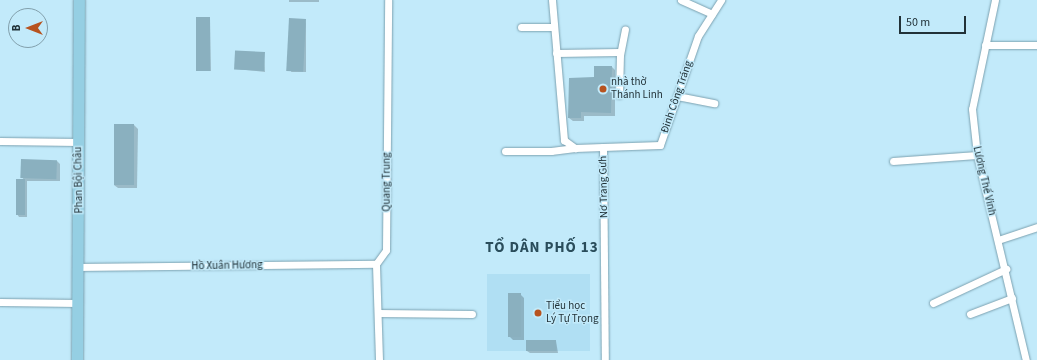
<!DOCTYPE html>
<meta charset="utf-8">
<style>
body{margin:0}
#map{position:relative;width:1037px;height:360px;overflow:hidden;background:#c2eafa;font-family:"Source Sans 3",sans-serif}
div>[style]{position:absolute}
.built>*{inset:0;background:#b0dff3;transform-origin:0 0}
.shadow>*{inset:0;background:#0003;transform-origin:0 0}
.building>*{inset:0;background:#8ab0bf;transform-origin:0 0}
.roads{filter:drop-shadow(0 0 1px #7ba1b0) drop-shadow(0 0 1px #7ba1b0)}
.minor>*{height:7px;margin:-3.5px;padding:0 3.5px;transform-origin:3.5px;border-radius:3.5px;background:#fff}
.primary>*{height:11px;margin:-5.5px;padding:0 5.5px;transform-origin:5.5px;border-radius:5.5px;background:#95cfe3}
.dots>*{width:11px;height:11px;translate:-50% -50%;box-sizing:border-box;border:2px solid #c2eafa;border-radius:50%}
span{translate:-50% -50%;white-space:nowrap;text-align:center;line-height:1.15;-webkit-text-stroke:3px #c2eafa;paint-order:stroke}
.poi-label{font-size:11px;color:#223238}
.left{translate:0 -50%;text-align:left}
.street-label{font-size:11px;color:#223238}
.district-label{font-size:15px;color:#2a4d5b;font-weight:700;letter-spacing:1px}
.north{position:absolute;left:8px;top:8px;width:40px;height:40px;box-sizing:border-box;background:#c2eafa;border:1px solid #82a0ac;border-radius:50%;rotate:270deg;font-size:11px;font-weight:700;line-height:16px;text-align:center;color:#223238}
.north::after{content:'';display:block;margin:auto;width:14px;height:18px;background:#b7531f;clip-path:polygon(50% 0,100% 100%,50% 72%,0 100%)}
.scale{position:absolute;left:899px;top:16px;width:67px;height:18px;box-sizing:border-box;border:2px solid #223238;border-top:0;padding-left:5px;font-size:12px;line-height:14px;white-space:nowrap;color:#223238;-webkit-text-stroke:3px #c2eafa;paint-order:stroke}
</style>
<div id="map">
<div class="built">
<i style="left:590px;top:274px;width:77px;height:103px;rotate:90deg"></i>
</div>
<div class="shadow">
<i style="left:289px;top:0;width:30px;height:2px"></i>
<i style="clip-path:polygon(210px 18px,211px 71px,198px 71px,197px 70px)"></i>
<i style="clip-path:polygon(306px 20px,306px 72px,291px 72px)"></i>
<i style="clip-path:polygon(264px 53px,265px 72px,236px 69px)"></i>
<i style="clip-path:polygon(612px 67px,615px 70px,615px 116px,584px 116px,584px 121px,573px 121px,569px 118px,595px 78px)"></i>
<i style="clip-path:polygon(134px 125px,138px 129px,137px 188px,118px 188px,114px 185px)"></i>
<i style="clip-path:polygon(57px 161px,60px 164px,60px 181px,27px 181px,27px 217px,19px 217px,17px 214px,24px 180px,22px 177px)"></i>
<i style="clip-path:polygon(520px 294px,524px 298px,524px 340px,513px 340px,509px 336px)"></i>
<i style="clip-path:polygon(556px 341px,558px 353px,530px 353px,527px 351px)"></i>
</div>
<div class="building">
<i style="left:196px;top:17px;width:14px;height:54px"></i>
<i style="left:289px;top:18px;width:17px;height:53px;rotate:3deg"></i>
<i style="left:265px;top:52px;width:19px;height:30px;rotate:93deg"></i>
<i style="clip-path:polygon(594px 66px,612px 66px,611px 113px,581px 112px,581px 118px,568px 118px,569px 78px,594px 77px)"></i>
<i style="left:114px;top:124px;width:20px;height:61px"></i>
<i style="left:21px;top:159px;width:36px;height:19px;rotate:2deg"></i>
<i style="left:16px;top:179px;width:9px;height:36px"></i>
<i style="left:508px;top:293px;width:13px;height:44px"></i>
<i style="left:556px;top:340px;width:11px;height:30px;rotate:90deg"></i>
</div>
<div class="roads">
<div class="minor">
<i style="left:552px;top:0;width:141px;rotate:85.1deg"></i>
<i style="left:564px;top:140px;width:14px;rotate:36deg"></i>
<i style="left:575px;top:148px;width:28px;rotate:-2deg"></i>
<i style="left:603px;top:147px;width:213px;rotate:89.5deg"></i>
<i style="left:681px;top:0;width:34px;rotate:24deg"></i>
<i style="left:995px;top:0;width:111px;rotate:101.9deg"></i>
<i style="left:972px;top:109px;width:46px;rotate:83.8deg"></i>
<i style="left:977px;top:155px;width:211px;rotate:76.6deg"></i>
<i style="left:521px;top:27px;width:33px"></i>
<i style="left:985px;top:45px;width:52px"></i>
<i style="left:556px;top:53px;width:64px;rotate:-0.9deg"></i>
<i style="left:619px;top:95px;width:40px;rotate:-88.6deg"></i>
<i style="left:620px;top:55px;width:26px;rotate:-79deg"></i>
<i style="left:677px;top:96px;width:38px;rotate:11deg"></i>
<i style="left:0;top:141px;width:78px;rotate:0.7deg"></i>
<i style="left:603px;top:147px;width:57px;rotate:-2deg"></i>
<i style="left:660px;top:145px;width:115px;rotate:-70.8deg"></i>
<i style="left:698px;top:36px;width:43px;rotate:-57.4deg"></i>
<i style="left:505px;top:151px;width:46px"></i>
<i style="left:551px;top:151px;width:24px;rotate:-7deg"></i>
<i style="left:893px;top:161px;width:84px;rotate:-4.1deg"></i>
<i style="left:998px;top:240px;width:41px;rotate:-18.4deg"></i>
<i style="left:79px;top:267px;width:297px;rotate:-0.6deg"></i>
<i style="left:0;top:302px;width:78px;rotate:0.7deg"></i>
<i style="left:933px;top:303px;width:81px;rotate:-25deg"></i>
<i style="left:378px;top:313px;width:94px;rotate:0.6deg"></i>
<i style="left:970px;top:314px;width:45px;rotate:-20.9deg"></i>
<i style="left:379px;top:360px;width:96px;rotate:-91.8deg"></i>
<i style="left:376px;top:264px;width:17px;rotate:-54deg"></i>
<i style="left:386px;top:250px;width:250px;rotate:-89.5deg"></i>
</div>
<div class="primary">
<i style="left:77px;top:360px;width:360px;rotate:-89.7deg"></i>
</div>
</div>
<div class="dots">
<i style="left:603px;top:89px;background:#b7531f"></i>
<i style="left:538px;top:313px;background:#b7531f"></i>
</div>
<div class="poi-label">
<span class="left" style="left:611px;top:89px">nhà thờ<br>Thánh Linh</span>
<span class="left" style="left:546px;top:313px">Tiểu học<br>Lý Tự Trọng</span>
</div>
<div class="street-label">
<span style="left:677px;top:97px;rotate:-71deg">Đinh Công Tráng</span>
<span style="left:79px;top:180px;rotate:-91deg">Phan Bội Châu</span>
<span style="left:984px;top:181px;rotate:77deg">Lương Thế Vinh</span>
<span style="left:387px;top:182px;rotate:-90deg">Quang Trung</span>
<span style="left:604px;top:187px;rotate:-91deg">Nơ Trang Gưh</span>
<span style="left:227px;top:266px;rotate:-1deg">Hồ Xuân Hương</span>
</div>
<div class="district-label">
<span style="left:542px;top:248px">TỔ DÂN PHỐ 13</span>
</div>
<div class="north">B</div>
<div class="scale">50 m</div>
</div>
